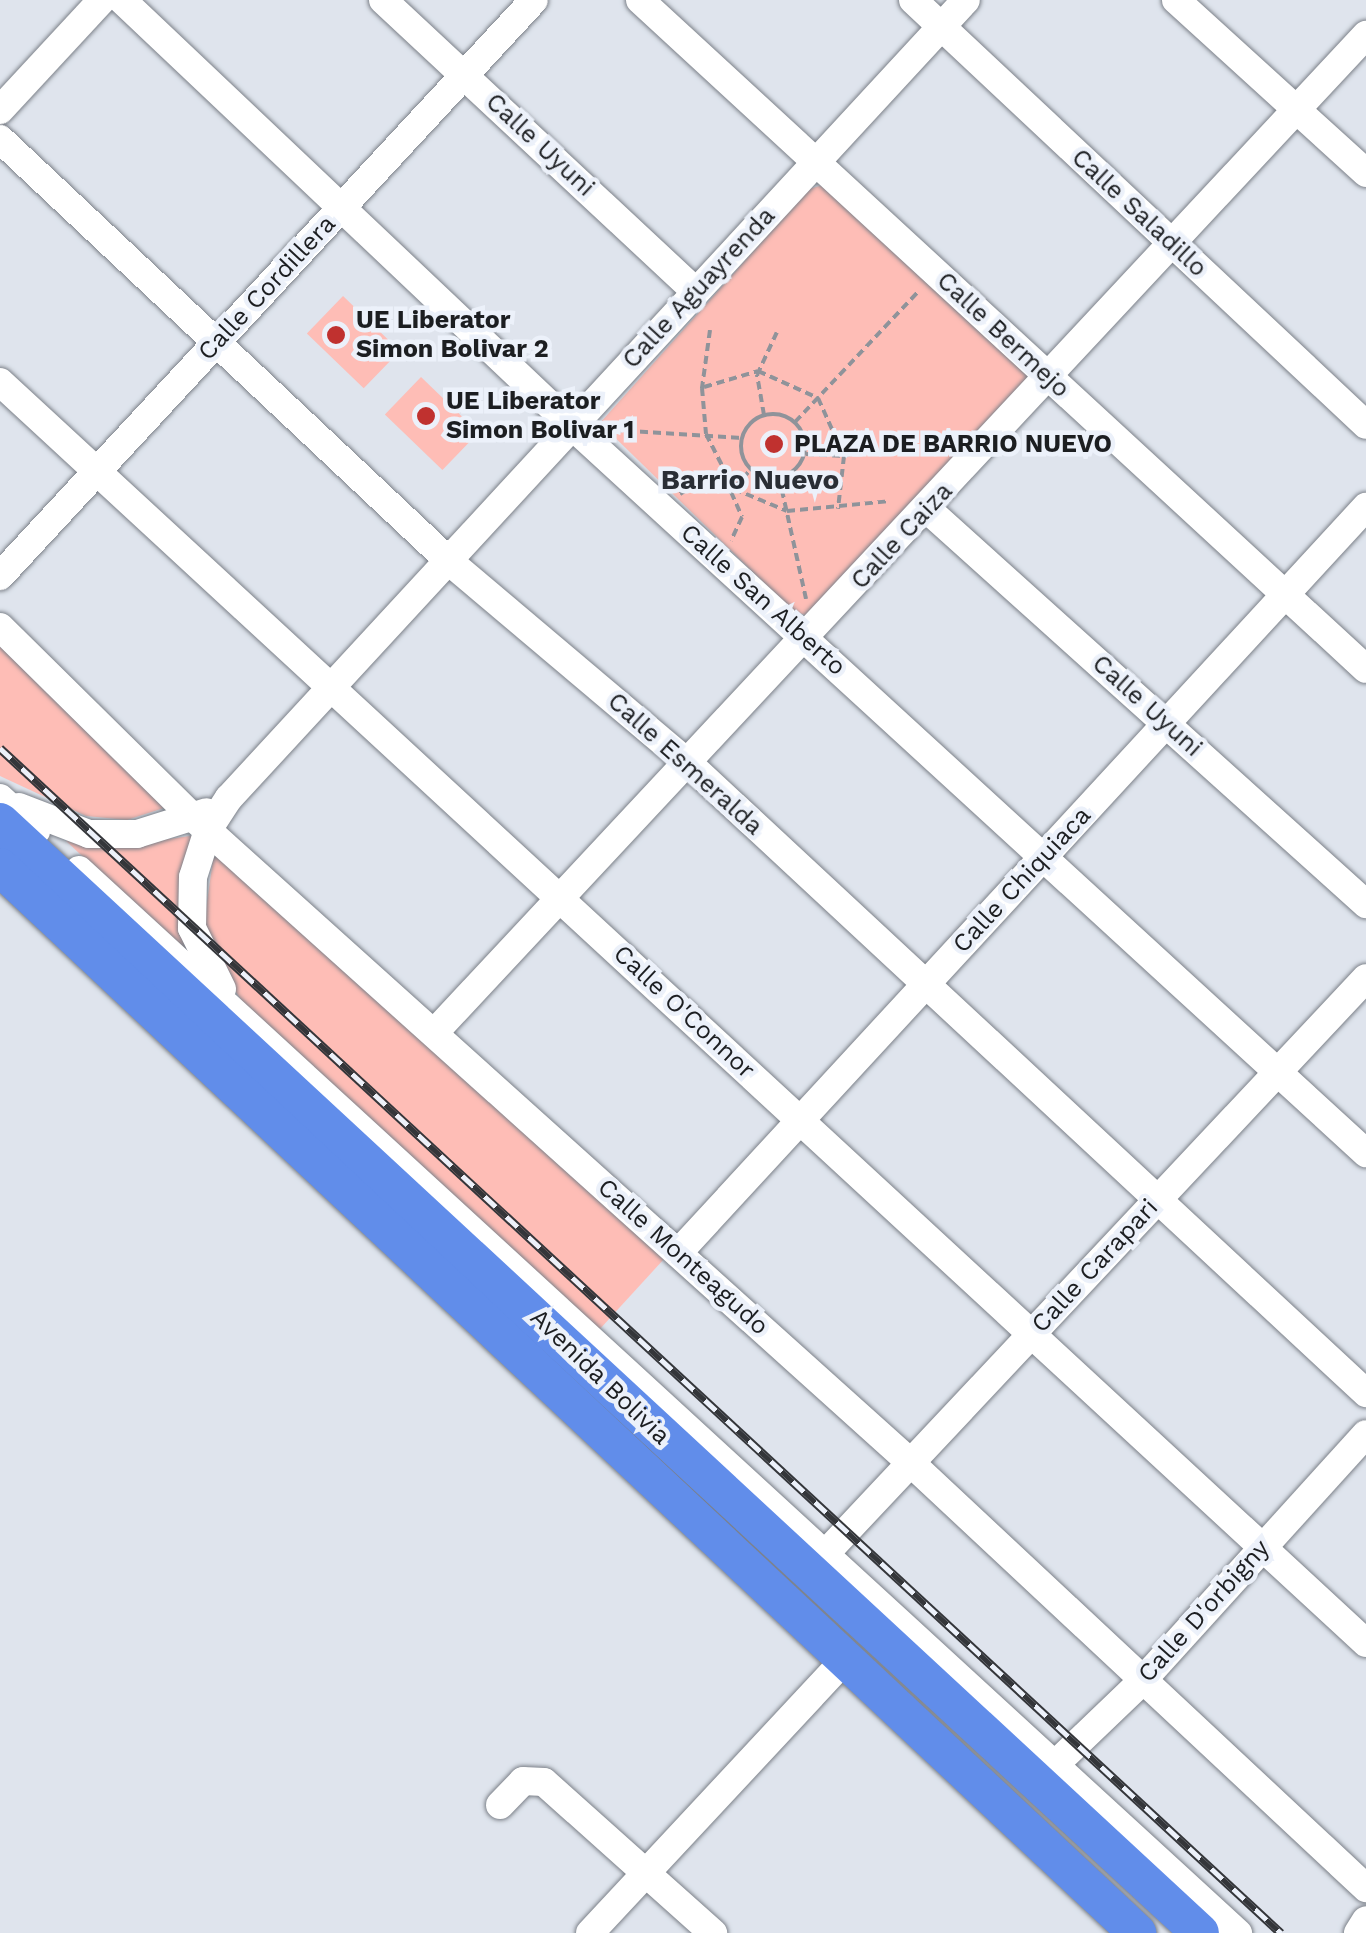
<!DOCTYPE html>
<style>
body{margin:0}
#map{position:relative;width:1366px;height:1933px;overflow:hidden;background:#dfe4ed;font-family:"Work Sans",sans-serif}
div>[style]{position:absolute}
.green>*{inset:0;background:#febdb6;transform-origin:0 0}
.path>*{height:4px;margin-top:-2px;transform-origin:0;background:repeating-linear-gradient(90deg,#8f939a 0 8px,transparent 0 13px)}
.path>.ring{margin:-2px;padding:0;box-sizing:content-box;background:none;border:4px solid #8f939a;border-radius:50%}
.roads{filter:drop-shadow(0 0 2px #7b8088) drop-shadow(0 0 2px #7b8088)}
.minor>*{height:28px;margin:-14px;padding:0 14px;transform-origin:14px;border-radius:14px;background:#fff}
.highway>*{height:38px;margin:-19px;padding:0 19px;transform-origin:19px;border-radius:19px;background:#618dea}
.rail>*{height:9px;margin-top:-4.5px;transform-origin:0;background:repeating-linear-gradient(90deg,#ecf1fa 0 15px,#34363a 0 30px);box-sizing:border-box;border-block:2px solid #34363a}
.dots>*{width:28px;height:28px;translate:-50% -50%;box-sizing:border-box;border:5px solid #ecf1fa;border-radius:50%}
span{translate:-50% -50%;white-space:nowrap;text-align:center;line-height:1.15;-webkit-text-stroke:9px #ecf1fa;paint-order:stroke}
.street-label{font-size:25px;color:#1c1e21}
.poi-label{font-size:25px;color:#1c1e21;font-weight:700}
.left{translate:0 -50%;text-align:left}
.neighbourhood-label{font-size:28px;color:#2a2e35;font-weight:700}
</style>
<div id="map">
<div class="green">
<i style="clip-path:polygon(823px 185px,1028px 370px,1025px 390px,810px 617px,792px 610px,600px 423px,809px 189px)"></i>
<i style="left:343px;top:296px;width:79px;height:52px;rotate:44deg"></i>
<i style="left:421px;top:377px;width:80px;height:52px;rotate:44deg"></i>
<i style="clip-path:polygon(0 642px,167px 807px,127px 820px,86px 816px,0 776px)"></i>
<i style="clip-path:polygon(197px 835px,190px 956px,66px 841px,118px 846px)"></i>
<i style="clip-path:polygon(214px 853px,664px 1259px,599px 1330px,248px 1010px,217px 964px,204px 923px)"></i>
</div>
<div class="path">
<i style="left:710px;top:330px;width:59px;rotate:97.9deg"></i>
<i style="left:702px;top:388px;width:46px;rotate:85deg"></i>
<i style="left:706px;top:434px;width:62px;rotate:63deg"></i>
<i style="left:734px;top:489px;width:57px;rotate:22.5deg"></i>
<i style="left:787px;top:511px;width:103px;rotate:-5.5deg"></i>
<i style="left:704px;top:387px;width:56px;rotate:-16.5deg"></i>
<i style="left:758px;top:371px;width:66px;rotate:24.2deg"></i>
<i style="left:818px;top:398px;width:64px;rotate:65.9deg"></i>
<i style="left:844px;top:456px;width:53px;rotate:96.5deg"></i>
<i class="ring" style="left:741px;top:414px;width:60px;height:60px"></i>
<i style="left:764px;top:415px;width:41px;rotate:-99.9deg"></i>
<i style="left:757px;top:375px;width:47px;rotate:-65.1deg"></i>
<i style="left:795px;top:422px;width:180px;rotate:-46.6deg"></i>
<i style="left:614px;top:430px;width:128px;rotate:3.6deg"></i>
<i style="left:806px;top:454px;width:38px;rotate:3deg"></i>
<i style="left:844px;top:456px;width:32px;rotate:-20deg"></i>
<i style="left:779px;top:477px;width:125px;rotate:77.5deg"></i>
<i style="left:734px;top:488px;width:25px;rotate:-48deg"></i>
<i style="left:680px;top:494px;width:25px;rotate:-32deg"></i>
<i style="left:701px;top:481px;width:32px;rotate:20deg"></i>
<i style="left:731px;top:492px;width:27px;rotate:66deg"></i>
<i style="left:742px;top:517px;width:26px;rotate:115deg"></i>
</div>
<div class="roads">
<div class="minor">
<i style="left:122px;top:0;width:620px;rotate:43.43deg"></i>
<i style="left:572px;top:426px;width:1077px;rotate:42.48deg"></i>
<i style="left:383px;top:0;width:427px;rotate:43deg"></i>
<i style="left:640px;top:0;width:987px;rotate:42.66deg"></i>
<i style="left:913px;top:0;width:621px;rotate:43.17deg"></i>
<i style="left:1176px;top:0;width:257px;rotate:42.3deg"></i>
<i style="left:0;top:110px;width:150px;rotate:-47.2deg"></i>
<i style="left:0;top:139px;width:618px;rotate:43.23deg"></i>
<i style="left:450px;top:562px;width:312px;rotate:40.2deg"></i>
<i style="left:688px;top:763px;width:926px;rotate:42.9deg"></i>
<i style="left:0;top:382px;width:1859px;rotate:42.71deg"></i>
<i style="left:927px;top:509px;width:591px;rotate:41.98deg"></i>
<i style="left:0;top:576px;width:785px;rotate:-47.17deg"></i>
<i style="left:0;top:627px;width:274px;rotate:44.6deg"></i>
<i style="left:195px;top:819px;width:963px;rotate:41.97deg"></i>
<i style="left:911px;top:1463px;width:623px;rotate:43.05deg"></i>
<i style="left:0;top:798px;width:49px;rotate:42.5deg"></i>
<i style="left:19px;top:807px;width:75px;rotate:21.1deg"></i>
<i style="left:89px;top:834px;width:48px"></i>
<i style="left:137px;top:834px;width:73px;rotate:-17.4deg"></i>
<i style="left:79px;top:870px;width:1573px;rotate:42.53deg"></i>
<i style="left:222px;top:989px;width:68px;rotate:-116.2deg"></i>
<i style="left:192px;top:928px;width:51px;rotate:-88.9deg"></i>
<i style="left:193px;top:877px;width:49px;rotate:-72.3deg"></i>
<i style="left:208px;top:830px;width:38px;rotate:-57deg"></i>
<i style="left:229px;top:798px;width:1086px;rotate:-47.28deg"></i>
<i style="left:434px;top:1033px;width:1366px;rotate:-46.96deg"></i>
<i style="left:678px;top:1253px;width:1015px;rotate:-47.32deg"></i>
<i style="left:825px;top:1554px;width:790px;rotate:-46.79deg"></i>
<i style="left:1041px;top:1778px;width:140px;rotate:-43.8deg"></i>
<i style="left:1142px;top:1681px;width:333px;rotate:-47.8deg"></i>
<i style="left:500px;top:1805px;width:33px;rotate:-46deg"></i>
<i style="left:523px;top:1781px;width:21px;rotate:3deg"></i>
<i style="left:544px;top:1782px;width:227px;rotate:41.8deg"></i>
<i style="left:590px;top:1933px;width:376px;rotate:-47deg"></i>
<i style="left:1358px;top:1933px;width:15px;rotate:-58deg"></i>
</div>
<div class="highway">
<i style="left:0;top:822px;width:1635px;rotate:42.79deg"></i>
<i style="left:0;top:867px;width:1559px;rotate:43.15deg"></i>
</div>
</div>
<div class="rail">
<i style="left:0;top:748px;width:1745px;rotate:42.77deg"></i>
</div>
<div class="dots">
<i style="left:336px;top:335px;background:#c0312f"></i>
<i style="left:426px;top:416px;background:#c0312f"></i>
<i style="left:774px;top:444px;background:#c0312f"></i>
</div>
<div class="street-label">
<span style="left:540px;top:145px;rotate:43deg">Calle Uyuni</span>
<span style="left:1139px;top:213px;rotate:43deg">Calle Saladillo</span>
<span style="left:267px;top:288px;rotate:-47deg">Calle Cordillera</span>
<span style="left:699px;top:288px;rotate:-47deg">Calle Aguayrenda</span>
<span style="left:1003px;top:335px;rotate:43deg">Calle Bermejo</span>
<span style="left:902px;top:536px;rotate:-47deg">Calle Caiza</span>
<span style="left:763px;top:600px;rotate:42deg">Calle San Alberto</span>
<span style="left:1147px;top:706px;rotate:42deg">Calle Uyuni</span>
<span style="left:685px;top:764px;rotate:42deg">Calle Esmeralda</span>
<span style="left:1022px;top:880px;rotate:-47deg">Calle Chiquiaca</span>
<span style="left:684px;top:1012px;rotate:43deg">Calle O'Connor</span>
<span style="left:683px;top:1257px;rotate:42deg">Calle Monteagudo</span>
<span style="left:1095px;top:1266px;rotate:-47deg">Calle Carapari</span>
<span style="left:600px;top:1377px;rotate:44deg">Avenida Bolivia</span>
<span style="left:1204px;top:1611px;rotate:-48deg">Calle D'orbigny</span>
</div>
<div class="poi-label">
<span class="left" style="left:356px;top:335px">UE Liberator<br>Simon Bolivar 2</span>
<span class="left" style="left:446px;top:416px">UE Liberator<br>Simon Bolivar 1</span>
<span class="left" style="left:794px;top:444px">PLAZA DE BARRIO NUEVO</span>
</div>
<div class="neighbourhood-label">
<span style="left:750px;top:480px">Barrio Nuevo</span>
</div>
</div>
